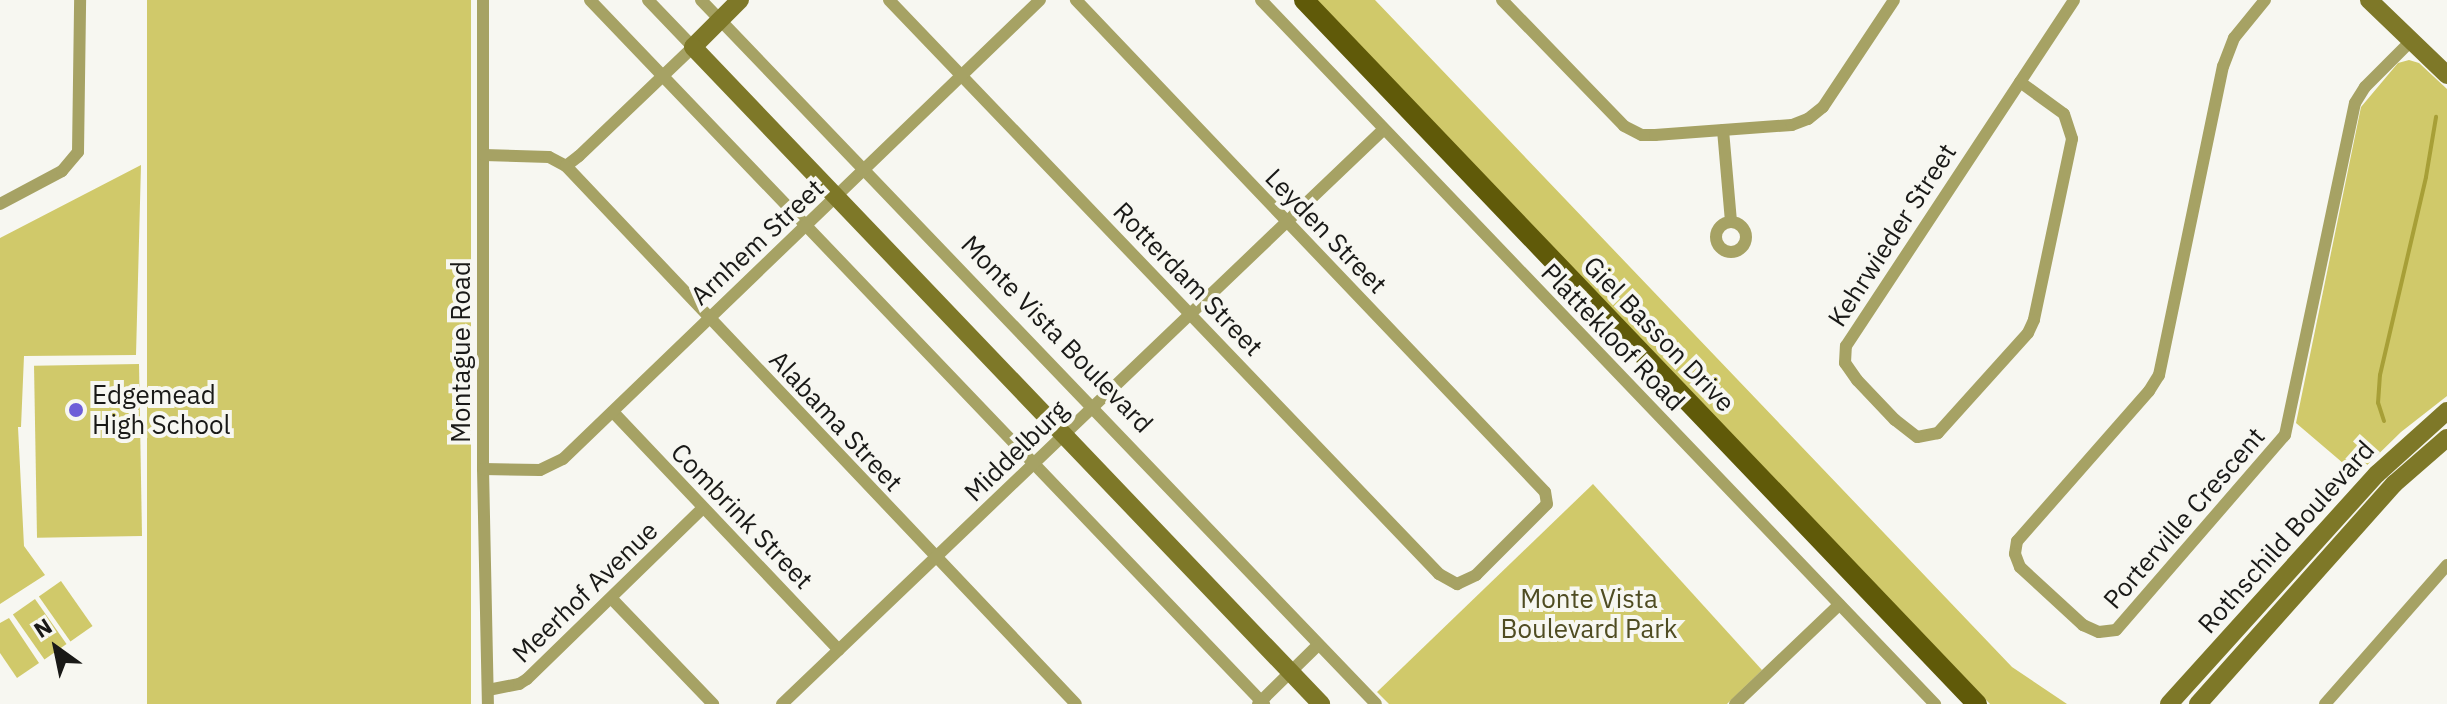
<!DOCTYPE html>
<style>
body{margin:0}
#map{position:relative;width:2447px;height:704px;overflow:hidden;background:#f7f7f1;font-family:"IBM Plex Sans",sans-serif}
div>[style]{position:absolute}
.green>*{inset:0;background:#d0c96a;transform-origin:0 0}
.stream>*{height:4px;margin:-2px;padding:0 2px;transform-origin:2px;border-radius:2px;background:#a79f37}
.street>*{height:12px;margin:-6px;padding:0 6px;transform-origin:6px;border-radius:6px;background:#a6a264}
.street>.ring{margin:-6px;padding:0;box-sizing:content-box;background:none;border:12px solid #a6a264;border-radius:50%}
.secondary>*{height:18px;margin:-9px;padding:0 9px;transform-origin:9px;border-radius:9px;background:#7e7828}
.primary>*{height:20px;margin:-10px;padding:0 10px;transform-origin:10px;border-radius:10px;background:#605a09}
.dots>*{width:22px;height:22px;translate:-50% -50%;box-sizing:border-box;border:4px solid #f7f7f1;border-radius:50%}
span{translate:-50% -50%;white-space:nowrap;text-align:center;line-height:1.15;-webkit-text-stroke:8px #f7f7f1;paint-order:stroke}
.street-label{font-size:26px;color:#191917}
.poi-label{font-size:26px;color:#191917}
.left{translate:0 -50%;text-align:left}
.park-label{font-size:26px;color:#4f4c22}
.north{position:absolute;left:16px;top:608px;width:80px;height:80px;-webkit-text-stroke:6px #f7f7f1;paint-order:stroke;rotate:327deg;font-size:22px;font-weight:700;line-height:32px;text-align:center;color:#191917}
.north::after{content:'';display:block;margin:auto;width:28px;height:36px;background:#191917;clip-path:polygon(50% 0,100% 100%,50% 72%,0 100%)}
</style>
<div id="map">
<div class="green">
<i style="left:147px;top:0;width:324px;height:704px"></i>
<i style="clip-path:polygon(1315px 0,1375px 0,2012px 667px,2067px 704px,1990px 704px)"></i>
<i style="clip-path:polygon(2409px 60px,2419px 63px,2447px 89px,2447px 396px,2401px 432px,2357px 475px,2296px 423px,2361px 107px,2398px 63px)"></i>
<i style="clip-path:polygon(141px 165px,136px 355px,24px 356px,21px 427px,18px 427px,24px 546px,45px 575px,0 604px,0 238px)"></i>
<i style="left:139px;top:364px;width:172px;height:105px;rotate:89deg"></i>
<i style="clip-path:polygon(1593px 484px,1762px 670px,1727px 704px,1389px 704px,1377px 692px)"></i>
<i style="left:61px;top:581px;width:55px;height:27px;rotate:55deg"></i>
<i style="left:35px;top:599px;width:55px;height:27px;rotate:55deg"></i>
<i style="clip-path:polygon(9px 618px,39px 663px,17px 678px,0 653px,0 623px)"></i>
</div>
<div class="stream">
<i style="left:2384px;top:421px;width:19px;rotate:-108deg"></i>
<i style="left:2378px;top:403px;width:28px;rotate:-86deg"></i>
<i style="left:2380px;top:375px;width:203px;rotate:-76.9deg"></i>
<i style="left:2426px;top:177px;width:61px;rotate:-80.5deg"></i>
</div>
<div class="street">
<i style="left:483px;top:0;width:469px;rotate:90deg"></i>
<i style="left:483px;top:469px;width:235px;rotate:88.8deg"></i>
<i style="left:590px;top:0;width:975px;rotate:46.25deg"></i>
<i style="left:701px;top:0;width:975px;rotate:46.2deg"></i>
<i style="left:889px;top:0;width:795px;rotate:46.22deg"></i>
<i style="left:1439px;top:574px;width:21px;rotate:29deg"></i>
<i style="left:1457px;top:584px;width:21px;rotate:-25deg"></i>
<i style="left:1476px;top:575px;width:100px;rotate:-45deg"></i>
<i style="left:1547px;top:504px;width:12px;rotate:-99deg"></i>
<i style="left:1545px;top:492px;width:680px;rotate:-133.63deg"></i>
<i style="left:1261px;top:0;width:975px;rotate:46.25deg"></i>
<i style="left:1502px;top:0;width:175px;rotate:45.9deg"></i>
<i style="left:1624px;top:126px;width:20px;rotate:27deg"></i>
<i style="left:1642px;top:135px;width:13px"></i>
<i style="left:1655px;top:135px;width:137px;rotate:-4.2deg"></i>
<i style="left:1792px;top:125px;width:17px;rotate:-21deg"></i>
<i style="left:1808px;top:119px;width:19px;rotate:-39deg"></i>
<i style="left:1823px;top:107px;width:128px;rotate:-56.4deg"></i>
<i style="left:2265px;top:0;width:49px;rotate:129.2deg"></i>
<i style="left:2234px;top:38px;width:30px;rotate:111deg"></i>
<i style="left:2223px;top:66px;width:316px;rotate:101.7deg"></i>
<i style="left:2159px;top:375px;width:19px;rotate:122deg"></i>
<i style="left:2149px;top:391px;width:200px;rotate:131.3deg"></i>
<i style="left:2017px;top:541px;width:13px;rotate:99deg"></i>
<i style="left:2015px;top:554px;width:14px;rotate:69deg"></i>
<i style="left:2020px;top:567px;width:86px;rotate:42.6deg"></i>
<i style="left:2083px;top:625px;width:17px;rotate:24deg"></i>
<i style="left:2099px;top:632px;width:17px;rotate:-7deg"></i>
<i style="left:2116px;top:630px;width:258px;rotate:-49.1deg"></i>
<i style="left:2285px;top:435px;width:339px;rotate:-78.1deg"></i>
<i style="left:2355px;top:103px;width:19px;rotate:-58deg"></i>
<i style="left:2365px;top:87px;width:66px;rotate:-45deg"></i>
<i style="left:2020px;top:82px;width:54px;rotate:36deg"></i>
<i style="left:2064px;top:114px;width:26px;rotate:72deg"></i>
<i style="left:2072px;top:139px;width:185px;rotate:101.9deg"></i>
<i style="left:2034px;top:320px;width:14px;rotate:115deg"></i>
<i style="left:2028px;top:333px;width:135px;rotate:132deg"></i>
<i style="left:1938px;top:433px;width:21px;rotate:169deg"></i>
<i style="left:1917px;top:437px;width:28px;rotate:-142deg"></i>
<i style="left:1895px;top:420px;width:55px;rotate:-133.5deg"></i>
<i style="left:1857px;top:380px;width:21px;rotate:-125deg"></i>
<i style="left:1845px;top:363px;width:17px;rotate:-87deg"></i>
<i style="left:1846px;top:346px;width:414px;rotate:-56.6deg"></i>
<i style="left:1723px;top:130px;width:92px;rotate:85deg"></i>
<i style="left:484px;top:155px;width:65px;rotate:1.8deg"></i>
<i style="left:549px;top:157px;width:19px;rotate:28deg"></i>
<i style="left:566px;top:166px;width:16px;rotate:-38deg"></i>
<i style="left:579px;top:156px;width:158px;rotate:-43.7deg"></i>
<i style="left:693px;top:47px;width:65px;rotate:-133.8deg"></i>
<i style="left:566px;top:166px;width:741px;rotate:46.53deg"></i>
<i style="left:0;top:204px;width:70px;rotate:-28deg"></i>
<i style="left:62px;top:171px;width:25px;rotate:-50deg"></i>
<i style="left:78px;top:152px;width:152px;rotate:-89.2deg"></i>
<i class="ring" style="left:1716px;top:222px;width:18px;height:18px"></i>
<i style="left:613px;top:412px;width:328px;rotate:46.5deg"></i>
<i style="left:483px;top:469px;width:57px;rotate:1deg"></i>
<i style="left:540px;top:470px;width:25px;rotate:-26deg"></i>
<i style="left:563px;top:459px;width:662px;rotate:-43.9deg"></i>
<i style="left:612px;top:599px;width:146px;rotate:46.1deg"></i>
<i style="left:488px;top:690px;width:32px;rotate:-11deg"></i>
<i style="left:519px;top:684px;width:9px;rotate:-32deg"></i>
<i style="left:527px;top:679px;width:245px;rotate:-44.2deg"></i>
<i style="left:782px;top:704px;width:832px;rotate:-43.69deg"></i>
<i style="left:1258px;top:704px;width:84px;rotate:-44.5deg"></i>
<i style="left:1735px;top:704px;width:144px;rotate:-43.6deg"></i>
<i style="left:2325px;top:704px;width:185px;rotate:-48.7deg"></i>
</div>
<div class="secondary">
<i style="left:740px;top:0;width:66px;rotate:135deg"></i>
<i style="left:693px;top:47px;width:909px;rotate:46.29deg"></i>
<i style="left:2369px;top:0;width:108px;rotate:43.9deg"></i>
<i style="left:2169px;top:704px;width:310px;rotate:-47.9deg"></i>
<i style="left:2377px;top:474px;width:94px;rotate:-42deg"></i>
<i style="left:2198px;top:704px;width:295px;rotate:-48.3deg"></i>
<i style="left:2394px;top:484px;width:70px;rotate:-41deg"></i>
</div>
<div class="primary">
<i style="left:1304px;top:0;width:974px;rotate:46.29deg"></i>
</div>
<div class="dots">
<i style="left:76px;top:410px;background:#6e5ed8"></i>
</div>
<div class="street-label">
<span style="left:1326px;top:231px;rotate:46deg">Leyden Street</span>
<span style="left:1892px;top:235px;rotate:-57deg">Kehrwieder Street</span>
<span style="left:757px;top:242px;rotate:-43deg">Arnhem Street</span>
<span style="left:1188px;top:279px;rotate:46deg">Rotterdam Street</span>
<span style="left:1057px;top:334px;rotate:46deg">Monte Vista Boulevard</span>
<span style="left:1659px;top:334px;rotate:46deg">Giel Basson Drive</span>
<span style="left:1613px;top:337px;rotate:46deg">Plattekloof Road</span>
<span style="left:461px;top:352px;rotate:-90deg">Montague Road</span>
<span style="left:836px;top:421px;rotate:47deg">Alabama Street</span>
<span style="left:1016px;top:451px;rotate:-44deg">Middelburg</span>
<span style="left:742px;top:516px;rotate:46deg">Combrink Street</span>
<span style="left:2184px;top:518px;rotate:-49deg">Porterville Crescent</span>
<span style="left:2286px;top:537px;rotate:-48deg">Rothschild Boulevard</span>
<span style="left:585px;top:592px;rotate:-44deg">Meerhof Avenue</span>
</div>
<div class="poi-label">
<span class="left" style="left:92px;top:410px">Edgemead<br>High School</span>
</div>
<div class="park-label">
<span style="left:1589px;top:614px">Monte Vista<br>Boulevard Park</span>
</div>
<div class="north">N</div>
</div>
